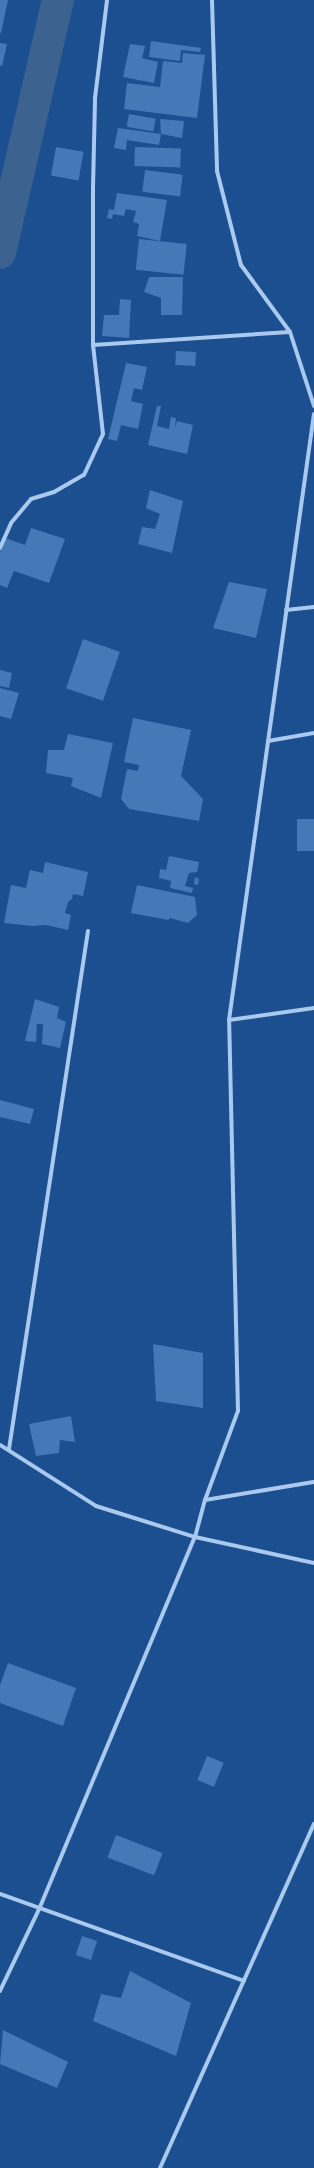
<!DOCTYPE html>
<style>
body{margin:0}
#map{position:relative;width:314px;height:2168px;overflow:hidden;background:#1b4f8f;font-family:"Asap Condensed",sans-serif}
div>[style]{position:absolute}
.canal>*{height:32px;margin:-16px;padding:0 16px;transform-origin:16px;border-radius:16px;background:#3c6290}
.building>*{inset:0;background:#4478b7;transform-origin:0 0}
.minor>*{height:4px;margin:-2px;padding:0 2px;transform-origin:2px;border-radius:2px;background:#a9c9ee}
span{translate:-50% -50%;white-space:nowrap;text-align:center;line-height:1.15;-webkit-text-stroke:3px #1b4f8f;paint-order:stroke}
</style>
<div id="map">
<div class="canal">
<i style="left:0;top:253px;width:260px;rotate:-77.1deg"></i>
</div>
<div class="building">
<i style="clip-path:polygon(0 0,8px 0,1px 33px,0 33px)"></i>
<i style="clip-path:polygon(151px 41px,201px 48px,200px 52px,181px 50px,180px 61px,149px 57px)"></i>
<i style="clip-path:polygon(0 43px,7px 44px,2px 66px,0 65px)"></i>
<i style="clip-path:polygon(130px 44px,145px 46px,142px 58px,158px 62px,154px 83px,123px 77px)"></i>
<i style="clip-path:polygon(183px 53px,205px 55px,197px 118px,124px 109px,127px 83px,160px 87px,163px 61px,182px 63px)"></i>
<i style="left:129px;top:114px;width:27px;height:13px;rotate:10deg"></i>
<i style="clip-path:polygon(160px 119px,184px 121px,182px 138px,161px 134px)"></i>
<i style="clip-path:polygon(118px 128px,161px 134px,159px 145px,127px 140px,126px 150px,114px 148px)"></i>
<i style="left:56px;top:147px;width:28px;height:29px;rotate:10deg"></i>
<i style="left:135px;top:147px;width:46px;height:19px;rotate:2deg"></i>
<i style="left:145px;top:170px;width:38px;height:22px;rotate:7deg"></i>
<i style="clip-path:polygon(117px 193px,167px 200px,160px 241px,137px 236px,139px 224px,133px 222px,136px 211px,126px 209px,124px 216px,113px 214px,112px 219px,107px 218px,109px 209px,114px 210px)"></i>
<i style="left:139px;top:239px;width:48px;height:31px;rotate:6deg"></i>
<i style="clip-path:polygon(149px 277px,183px 277px,182px 315px,161px 315px,161px 298px,144px 292px)"></i>
<i style="clip-path:polygon(120px 299px,131px 300px,129px 338px,102px 336px,104px 315px,119px 315px)"></i>
<i style="left:176px;top:351px;width:20px;height:14px;rotate:3deg"></i>
<i style="clip-path:polygon(126px 363px,147px 367px,142px 390px,134px 388px,131px 401px,143px 404px,138px 429px,121px 425px,117px 441px,108px 439px)"></i>
<i style="clip-path:polygon(157px 406px,161px 406px,157px 426px,169px 429px,171px 417px,176px 418px,175px 428px,177px 421px,193px 425px,187px 454px,148px 445px)"></i>
<i style="clip-path:polygon(150px 490px,183px 501px,172px 553px,138px 544px,142px 527px,155px 529px,160px 514px,146px 508px)"></i>
<i style="clip-path:polygon(31px 528px,65px 539px,49px 583px,14px 571px,7px 588px,0 585px,0 552px,5px 538px,25px 545px)"></i>
<i style="clip-path:polygon(229px 582px,267px 589px,256px 638px,213px 628px)"></i>
<i style="left:83px;top:639px;width:39px;height:52px;rotate:19deg"></i>
<i style="clip-path:polygon(0 670px,12px 673px,9px 688px,0 686px)"></i>
<i style="clip-path:polygon(0 688px,19px 693px,11px 719px,0 716px)"></i>
<i style="clip-path:polygon(133px 718px,191px 730px,181px 776px,203px 799px,199px 821px,129px 809px,121px 799px,127px 769px,138px 771px,139px 765px,124px 762px)"></i>
<i style="clip-path:polygon(68px 734px,113px 743px,101px 798px,71px 786px,73px 778px,46px 773px,48px 750px,64px 750px)"></i>
<i style="left:297px;top:819px;width:17px;height:32px"></i>
<i style="clip-path:polygon(169px 856px,199px 862px,197px 872px,189px 873px,185px 886px,193px 888px,192px 893px,170px 888px,171px 881px,159px 878px,160px 869px,166px 870px)"></i>
<i style="clip-path:polygon(45px 862px,88px 872px,83px 896px,73px 894px,72px 899px,68px 902px,65px 913px,71px 915px,68px 930px,46px 925px,32px 926px,4px 923px,11px 885px,26px 888px,30px 870px,43px 873px)"></i>
<i style="clip-path:polygon(195px 877px,199px 879px,198px 885px,194px 884px)"></i>
<i style="clip-path:polygon(137px 885px,195px 897px,197px 915px,188px 923px,170px 918px,168px 920px,131px 913px)"></i>
<i style="clip-path:polygon(35px 999px,59px 1007px,57px 1018px,66px 1022px,60px 1048px,42px 1044px,43px 1024px,37px 1024px,36px 1042px,25px 1041px)"></i>
<i style="clip-path:polygon(0 1100px,34px 1109px,30px 1124px,0 1117px)"></i>
<i style="clip-path:polygon(153px 1344px,203px 1353px,203px 1408px,156px 1401px)"></i>
<i style="clip-path:polygon(71px 1416px,75px 1442px,60px 1440px,59px 1453px,36px 1456px,29px 1424px)"></i>
<i style="clip-path:polygon(8px 1663px,76px 1688px,63px 1726px,0 1703px,0 1685px)"></i>
<i style="left:207px;top:1756px;width:18px;height:26px;rotate:22deg"></i>
<i style="left:116px;top:1835px;width:50px;height:24px;rotate:21deg"></i>
<i style="left:82px;top:1936px;width:16px;height:20px;rotate:18deg"></i>
<i style="clip-path:polygon(130px 1971px,191px 2003px,176px 2056px,93px 2021px,101px 1994px,121px 1998px)"></i>
<i style="clip-path:polygon(3px 2030px,68px 2062px,57px 2088px,0 2064px)"></i>
</div>
<div class="minor">
<i style="left:212px;top:0;width:171px;rotate:88.3deg"></i>
<i style="left:217px;top:171px;width:97px;rotate:75.7deg"></i>
<i style="left:241px;top:265px;width:83px;rotate:53.8deg"></i>
<i style="left:290px;top:332px;width:78px;rotate:72deg"></i>
<i style="left:93px;top:345px;width:197px;rotate:-3.8deg"></i>
<i style="left:0;top:548px;width:27px;rotate:-66deg"></i>
<i style="left:11px;top:523px;width:31px;rotate:-50deg"></i>
<i style="left:31px;top:499px;width:24px;rotate:-17deg"></i>
<i style="left:54px;top:492px;width:34px;rotate:-30deg"></i>
<i style="left:84px;top:475px;width:45px;rotate:-65.1deg"></i>
<i style="left:103px;top:434px;width:90px;rotate:-96.4deg"></i>
<i style="left:93px;top:345px;width:157px;rotate:-90deg"></i>
<i style="left:93px;top:188px;width:90px;rotate:-88.7deg"></i>
<i style="left:95px;top:98px;width:99px;rotate:-83deg"></i>
<i style="left:286px;top:610px;width:28px;rotate:-6deg"></i>
<i style="left:268px;top:741px;width:47px;rotate:-9.9deg"></i>
<i style="left:229px;top:1020px;width:86px;rotate:-8deg"></i>
<i style="left:0;top:1445px;width:114px;rotate:32.4deg"></i>
<i style="left:96px;top:1506px;width:104px;rotate:17.4deg"></i>
<i style="left:195px;top:1537px;width:122px;rotate:12.3deg"></i>
<i style="left:9px;top:1449px;width:524px;rotate:-81.33deg"></i>
<i style="left:205px;top:1500px;width:110px;rotate:-9.4deg"></i>
<i style="left:0;top:1894px;width:259px;rotate:19.6deg"></i>
<i style="left:0;top:1991px;width:93px;rotate:-64.5deg"></i>
<i style="left:40px;top:1907px;width:401px;rotate:-67.3deg"></i>
<i style="left:195px;top:1537px;width:38px;rotate:-75deg"></i>
<i style="left:205px;top:1500px;width:95px;rotate:-69.7deg"></i>
<i style="left:238px;top:1411px;width:391px;rotate:-91.3deg"></i>
<i style="left:229px;top:1020px;width:612px;rotate:-82.02deg"></i>
<i style="left:160px;top:2168px;width:377px;rotate:-65.9deg"></i>
</div>
</div>
